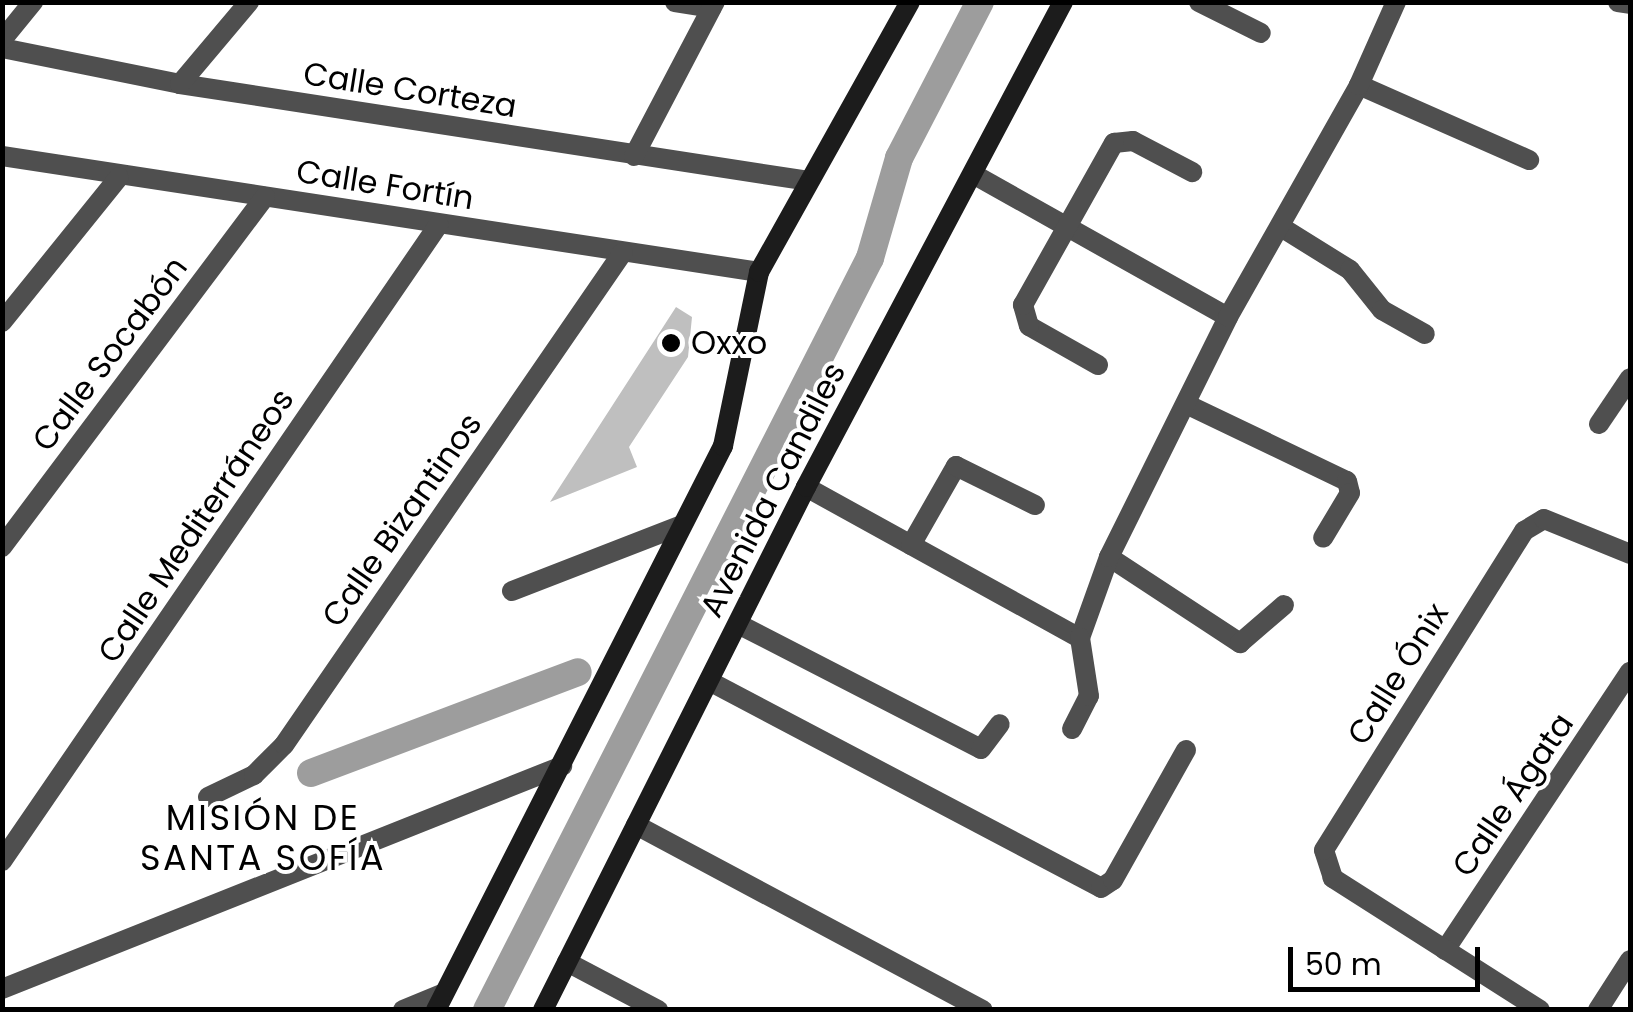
<!DOCTYPE html>
<meta charset="utf-8">
<style>
body{margin:0}
#map{position:relative;width:1633px;height:1012px;overflow:hidden;background:#fff;font-family:Poppins,sans-serif}
div>[style]{position:absolute}
.canal>*{height:28px;margin:-14px;padding:0 14px;transform-origin:14px;border-radius:14px;background:#9d9d9d}
.building>*{inset:0;background:#bfbfbf}
.minor>*{height:20px;margin:-10px;padding:0 10px;transform-origin:10px;border-radius:10px;background:#4f4f4f}
.tertiary>*{height:20px;margin:-10px;padding:0 10px;transform-origin:10px;border-radius:10px;background:#4f4f4f}
.secondary>*{height:20px;margin:-10px;padding:0 10px;transform-origin:10px;border-radius:10px;background:#1c1c1c}
.dots>*{width:28px;height:28px;translate:-50% -50%;box-sizing:border-box;border:5px solid #fff;border-radius:50%}
span{translate:-50% -50%;white-space:nowrap;text-align:center;line-height:1.15;-webkit-text-stroke:8px #fff;paint-order:stroke}
.street-label{font-size:32px;color:#000}
.poi-label{font-size:32px;color:#000}
.left{translate:0 -50%;text-align:left}
.neighbourhood-label{font-size:35px;color:#000;letter-spacing:2.5px}
.frame{position:absolute;inset:0;border:5px solid #000;pointer-events:none}
.scale{position:absolute;left:1288px;top:947px;width:192px;height:45px;box-sizing:border-box;border:5px solid #000;border-top:0;padding-left:12px;font-size:30px;line-height:35px;white-space:nowrap;color:#000;-webkit-text-stroke:8px #fff;paint-order:stroke}
</style>
<div id="map">
<div class="canal">
<i style="left:311px;top:773px;width:285px;rotate:-20.7deg"></i>
<i style="left:487px;top:1010px;width:844px;rotate:-63.01deg"></i>
<i style="left:870px;top:258px;width:104px;rotate:-73.8deg"></i>
<i style="left:899px;top:158px;width:176px;rotate:-62.6deg"></i>
</div>
<div class="building">
<i style="clip-path:polygon(676px 307px,692px 317px,688px 357px,629px 447px,637px 467px,550px 502px)"></i>
</div>
<div class="minor">
<i style="left:675px;top:2px;width:37px;rotate:9deg"></i>
<i style="left:1199px;top:2px;width:69px;rotate:26.6deg"></i>
<i style="left:1618px;top:2px;width:12px;rotate:9deg"></i>
<i style="left:2px;top:48px;width:182px;rotate:11.4deg"></i>
<i style="left:180px;top:84px;width:636px;rotate:8.77deg"></i>
<i style="left:180px;top:84px;width:107px;rotate:-49.9deg"></i>
<i style="left:1359px;top:85px;width:186px;rotate:23.8deg"></i>
<i style="left:2px;top:156px;width:766px;rotate:8.71deg"></i>
<i style="left:634px;top:156px;width:174px;rotate:-62.3deg"></i>
<i style="left:973px;top:174px;width:292px;rotate:29.3deg"></i>
<i style="left:1281px;top:227px;width:81px;rotate:31.9deg"></i>
<i style="left:1350px;top:270px;width:51px;rotate:51.3deg"></i>
<i style="left:1382px;top:310px;width:49px;rotate:29.2deg"></i>
<i style="left:2px;top:322px;width:186px;rotate:-51.1deg"></i>
<i style="left:1098px;top:365px;width:79px;rotate:-150.5deg"></i>
<i style="left:1029px;top:326px;width:22px;rotate:-106deg"></i>
<i style="left:1023px;top:305px;width:186px;rotate:-60.7deg"></i>
<i style="left:1114px;top:143px;width:19px;rotate:-6deg"></i>
<i style="left:1133px;top:141px;width:67px;rotate:27.7deg"></i>
<i style="left:1186px;top:404px;width:178px;rotate:25.6deg"></i>
<i style="left:1347px;top:481px;width:12px;rotate:76deg"></i>
<i style="left:1350px;top:493px;width:52px;rotate:121deg"></i>
<i style="left:1599px;top:424px;width:55px;rotate:-56deg"></i>
<i style="left:806px;top:487px;width:313px;rotate:28.9deg"></i>
<i style="left:911px;top:545px;width:91px;rotate:-60.3deg"></i>
<i style="left:956px;top:466px;width:88px;rotate:26.3deg"></i>
<i style="left:2px;top:547px;width:438px;rotate:-53.1deg"></i>
<i style="left:1109px;top:557px;width:157px;rotate:33.3deg"></i>
<i style="left:1240px;top:643px;width:58px;rotate:-40.8deg"></i>
<i style="left:512px;top:591px;width:180px;rotate:-21.2deg"></i>
<i style="left:738px;top:624px;width:273px;rotate:27.2deg"></i>
<i style="left:981px;top:749px;width:31px;rotate:-53deg"></i>
<i style="left:1080px;top:638px;width:86px;rotate:-70.3deg"></i>
<i style="left:1109px;top:557px;width:268px;rotate:-63.6deg"></i>
<i style="left:1228px;top:317px;width:266px;rotate:-60.5deg"></i>
<i style="left:1359px;top:85px;width:91px;rotate:-66deg"></i>
<i style="left:709px;top:681px;width:443px;rotate:27.8deg"></i>
<i style="left:1101px;top:888px;width:14px;rotate:-34deg"></i>
<i style="left:1113px;top:880px;width:149px;rotate:-60.7deg"></i>
<i style="left:1072px;top:729px;width:37px;rotate:-63deg"></i>
<i style="left:1089px;top:696px;width:59px;rotate:-98.8deg"></i>
<i style="left:208px;top:797px;width:51px;rotate:-25.6deg"></i>
<i style="left:254px;top:775px;width:42px;rotate:-45deg"></i>
<i style="left:284px;top:745px;width:598px;rotate:-55.49deg"></i>
<i style="left:636px;top:825px;width:393px;rotate:28.1deg"></i>
<i style="left:2px;top:861px;width:772px;rotate:-55.55deg"></i>
<i style="left:1445px;top:950px;width:334px;rotate:-56.4deg"></i>
<i style="left:567px;top:962px;width:103px;rotate:27.8deg"></i>
<i style="left:2px;top:989px;width:603px;rotate:-21.71deg"></i>
<i style="left:403px;top:1010px;width:44px;rotate:-22.5deg"></i>
<i style="left:1540px;top:1010px;width:246px;rotate:-147.5deg"></i>
<i style="left:1333px;top:878px;width:29px;rotate:-108deg"></i>
<i style="left:1324px;top:850px;width:377px;rotate:-57.9deg"></i>
<i style="left:1524px;top:531px;width:23px;rotate:-31deg"></i>
<i style="left:1544px;top:519px;width:93px;rotate:22.1deg"></i>
<i style="left:1598px;top:1010px;width:59px;rotate:-57.4deg"></i>
</div>
<div class="tertiary">
<i style="left:2px;top:40px;width:49px;rotate:-50.8deg"></i>
</div>
<div class="secondary">
<i style="left:436px;top:1010px;width:633px;rotate:-63.03deg"></i>
<i style="left:723px;top:446px;width:178px;rotate:-78.3deg"></i>
<i style="left:759px;top:272px;width:309px;rotate:-60.8deg"></i>
<i style="left:543px;top:1010px;width:585px;rotate:-63.3deg"></i>
<i style="left:806px;top:487px;width:549px;rotate:-62.08deg"></i>
</div>
<div class="dots">
<i style="left:671px;top:343px;background:#000"></i>
</div>
<div class="street-label">
<span style="left:410px;top:90px;rotate:9deg">Calle Corteza</span>
<span style="left:385px;top:185px;rotate:9deg">Calle Fortín</span>
<span style="left:110px;top:354px;rotate:-53deg">Calle Socabón</span>
<span style="left:773px;top:490px;rotate:-63deg">Avenida Candiles</span>
<span style="left:402px;top:520px;rotate:-55deg">Calle Bizantinos</span>
<span style="left:196px;top:526px;rotate:-56deg">Calle Mediterráneos</span>
<span style="left:1398px;top:674px;rotate:-58deg">Calle Ónix</span>
<span style="left:1513px;top:795px;rotate:-56deg">Calle Ágata</span>
</div>
<div class="poi-label">
<span class="left" style="left:691px;top:343px">Oxxo</span>
</div>
<div class="neighbourhood-label">
<span style="left:263px;top:838px">MISIÓN DE<br>SANTA SOFÍA</span>
</div>
<div class="frame"></div>
<div class="scale">50 m</div>
</div>
